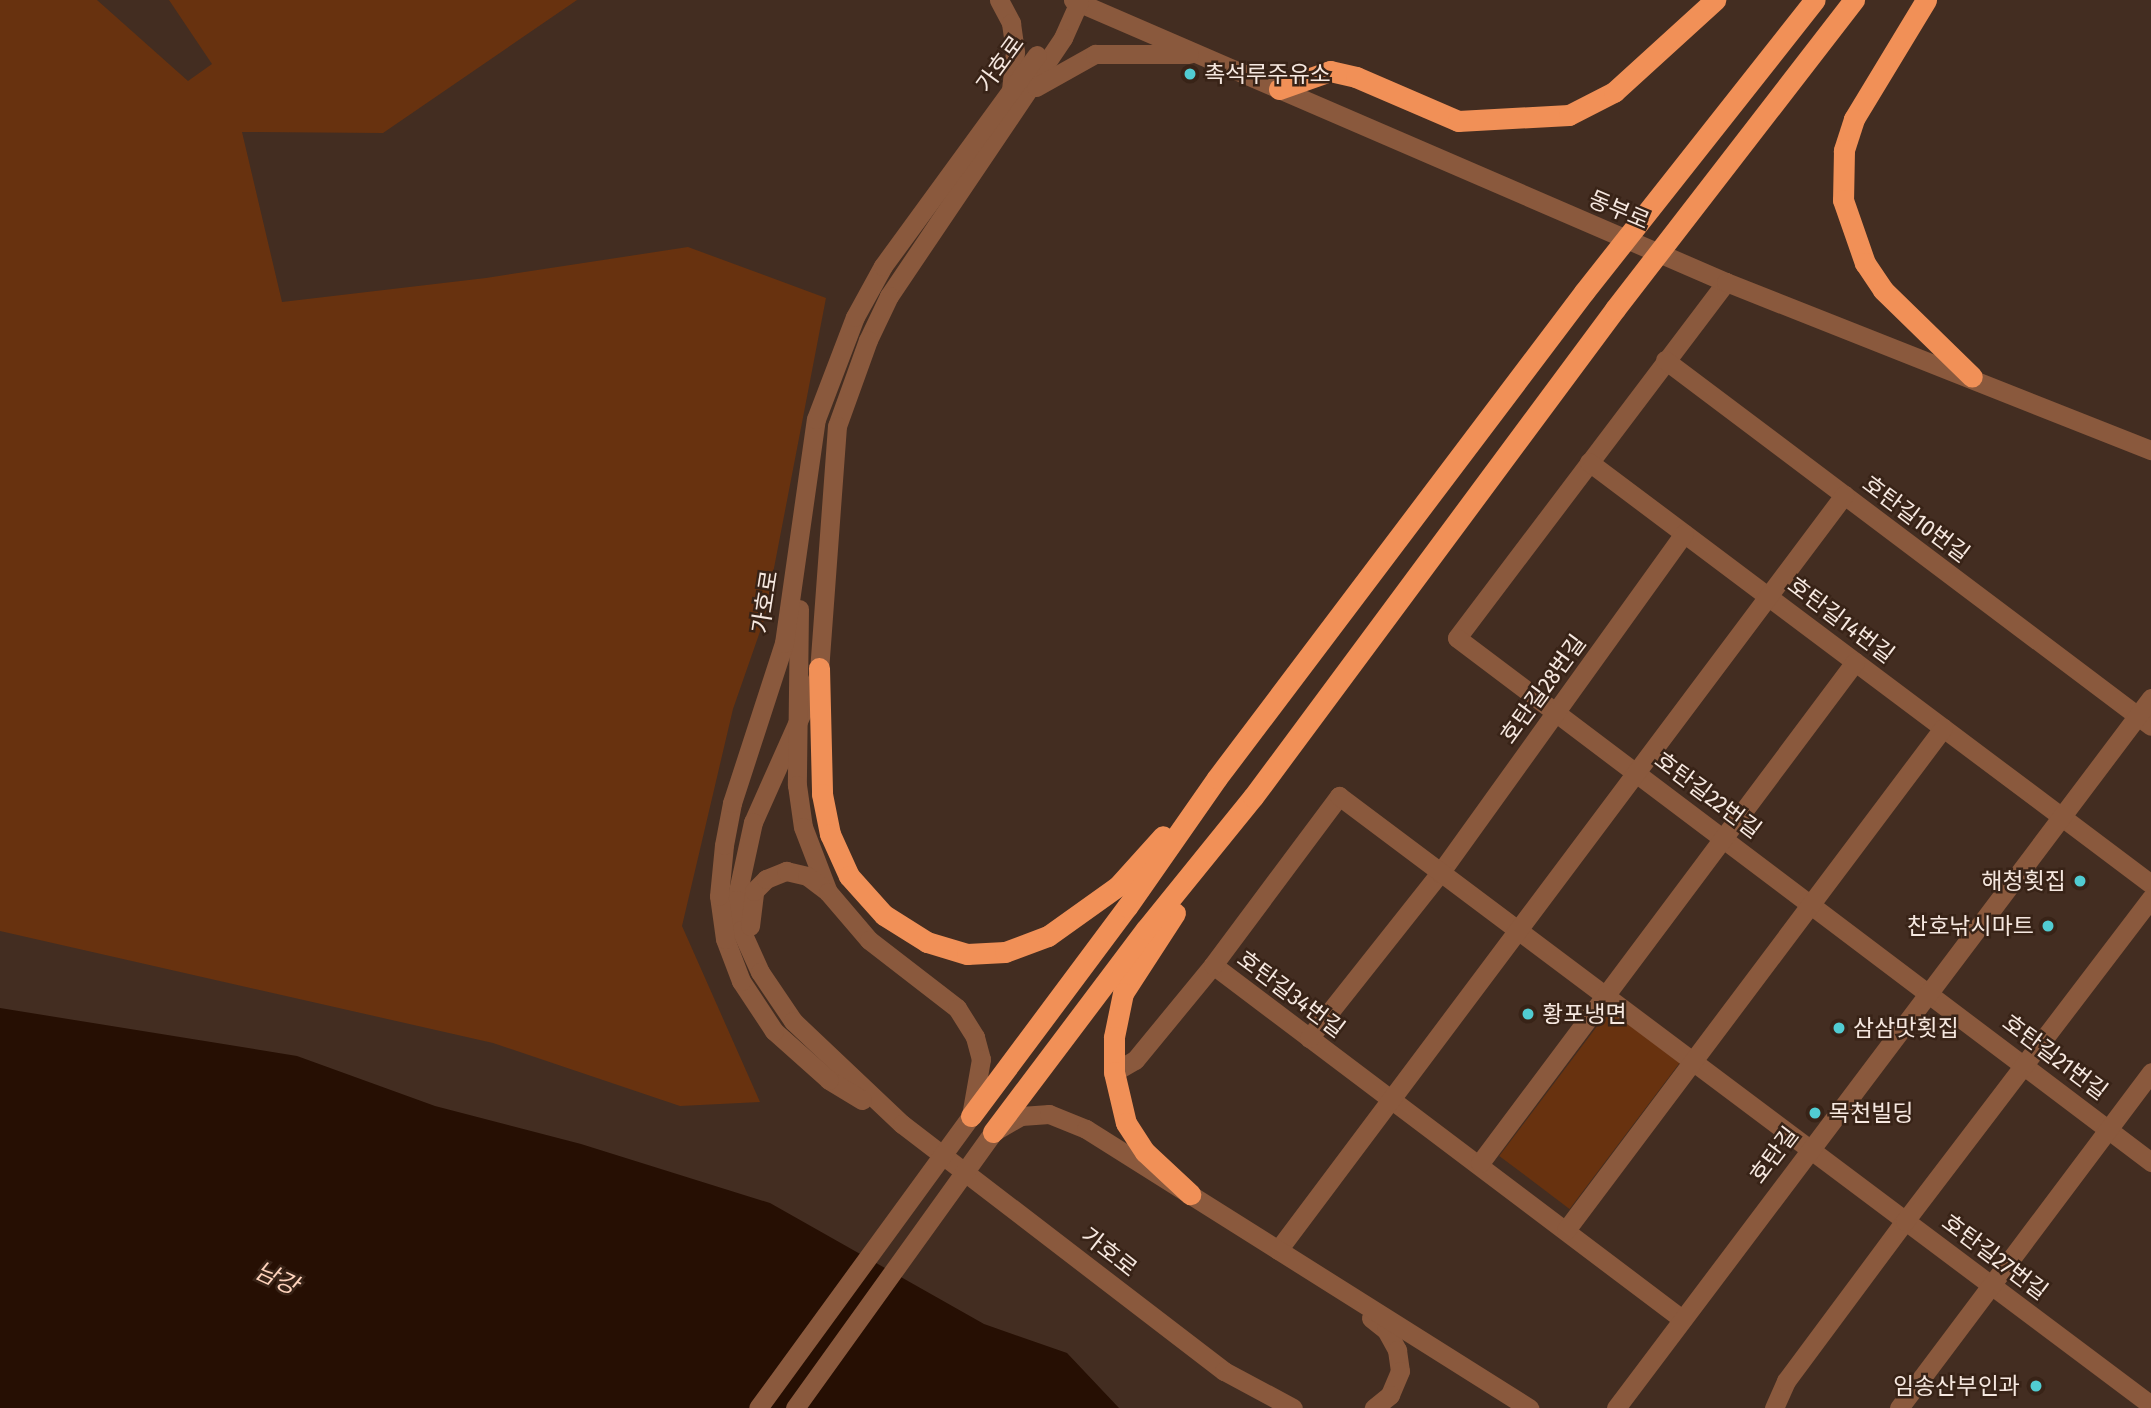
<!DOCTYPE html>
<meta charset="utf-8">
<style>
body{margin:0}
#map{position:relative;width:2151px;height:1408px;overflow:hidden;background:#432d21;font-family:"Fira Sans Condensed","Noto Sans KR",sans-serif}
div>[style]{position:absolute}
.green>*{inset:0;background:#68320f;transform-origin:0 0}
.water>*{inset:0;background:#260f03}
.minor>*{height:19px;margin:-9.5px;padding:0 9.5px;transform-origin:9.5px;border-radius:9.5px;background:#8a593d}
.tertiary>*{height:19px;margin:-9.5px;padding:0 9.5px;transform-origin:9.5px;border-radius:9.5px;background:#8a593d}
.motorway>*{height:21px;margin:-10.5px;padding:0 10.5px;transform-origin:10.5px;border-radius:10.5px;background:#f19057}
.dots>*{width:19px;height:19px;translate:-50% -50%;box-sizing:border-box;border:4px solid #382317;border-radius:50%}
span{translate:-50% -50%;white-space:nowrap;text-align:center;line-height:1.15;-webkit-text-stroke:5px #382317;paint-order:stroke}
.street-label{font-size:23px;color:#f6e8e0}
.poi-label{font-size:23px;color:#f6e8e0}
.left{translate:0 -50%;text-align:left}
.right{translate:-100% -50%;text-align:right}
.water-label{font-size:24px;color:#fed3bc;font-style:italic}
</style>
<div id="map">
<div class="green">
<i style="clip-path:polygon(0 0,97px 0,188px 81px,212px 64px,169px 0,577px 0,383px 133px,242px 132px,282px 302px,486px 278px,688px 247px,826px 298px,764px 620px,733px 709px,682px 926px,760px 1102px,680px 1106px,493px 1043px,0 931px)"></i>
<i style="left:1610px;top:1009px;width:88px;height:184px;rotate:37deg"></i>
</div>
<div class="water">
<i style="clip-path:polygon(0 1008px,297px 1056px,435px 1106px,581px 1144px,770px 1203px,984px 1324px,1067px 1353px,1119px 1408px,0 1408px)"></i>
</div>
<div class="minor">
<i style="left:1726px;top:282px;width:446px;rotate:127.1deg"></i>
<i style="left:1457px;top:638px;width:870px;rotate:37.05deg"></i>
<i style="left:1665px;top:360px;width:608px;rotate:36.98deg"></i>
<i style="left:1589px;top:462px;width:703px;rotate:36.9deg"></i>
<i style="left:1213px;top:965px;width:588px;rotate:37.05deg"></i>
<i style="left:1309px;top:1038px;width:211px;rotate:-51.6deg"></i>
<i style="left:1440px;top:873px;width:418px;rotate:-54.3deg"></i>
<i style="left:1114px;top:1072px;width:24px;rotate:-30deg"></i>
<i style="left:1135px;top:1060px;width:123px;rotate:-50.6deg"></i>
<i style="left:1213px;top:965px;width:211px;rotate:-53.3deg"></i>
<i style="left:1339px;top:796px;width:1015px;rotate:36.87deg"></i>
<i style="left:1480px;top:1163px;width:626px;rotate:-53.19deg"></i>
<i style="left:1566px;top:1230px;width:628px;rotate:-53.09deg"></i>
<i style="left:1278px;top:1250px;width:944px;rotate:-53.14deg"></i>
<i style="left:1616px;top:1408px;width:889px;rotate:-53deg"></i>
<i style="left:1774px;top:1408px;width:30px;rotate:-66deg"></i>
<i style="left:1786px;top:1381px;width:199px;rotate:-53.4deg"></i>
<i style="left:1905px;top:1221px;width:406px;rotate:-52.7deg"></i>
<i style="left:1899px;top:1408px;width:420px;rotate:-53.1deg"></i>
</div>
<div class="tertiary">
<i style="left:999px;top:0;width:26px;rotate:62deg"></i>
<i style="left:1011px;top:23px;width:29px;rotate:82deg"></i>
<i style="left:1015px;top:52px;width:38px;rotate:96deg"></i>
<i style="left:1073px;top:0;width:711px;rotate:23.36deg"></i>
<i style="left:1726px;top:282px;width:457px;rotate:21.6deg"></i>
<i style="left:1079px;top:2px;width:39px;rotate:114deg"></i>
<i style="left:1063px;top:38px;width:311px;rotate:124deg"></i>
<i style="left:889px;top:296px;width:49px;rotate:115.5deg"></i>
<i style="left:868px;top:340px;width:91px;rotate:109.8deg"></i>
<i style="left:837px;top:426px;width:249px;rotate:94.2deg"></i>
<i style="left:819px;top:674px;width:162px;rotate:114deg"></i>
<i style="left:753px;top:822px;width:80px;rotate:102.3deg"></i>
<i style="left:736px;top:900px;width:30px;rotate:81deg"></i>
<i style="left:741px;top:930px;width:46px;rotate:65.7deg"></i>
<i style="left:760px;top:972px;width:59px;rotate:56deg"></i>
<i style="left:793px;top:1021px;width:150px;rotate:43.4deg"></i>
<i style="left:902px;top:1124px;width:406px;rotate:37.5deg"></i>
<i style="left:1224px;top:1371px;width:78px;rotate:28.2deg"></i>
<i style="left:1036px;top:87px;width:68px;rotate:-29.2deg"></i>
<i style="left:1095px;top:54px;width:94px"></i>
<i style="left:799px;top:609px;width:176px;rotate:90.7deg"></i>
<i style="left:797px;top:785px;width:42px;rotate:81.9deg"></i>
<i style="left:803px;top:827px;width:70px;rotate:69deg"></i>
<i style="left:750px;top:926px;width:35px;rotate:-83deg"></i>
<i style="left:754px;top:891px;width:17px;rotate:-45deg"></i>
<i style="left:766px;top:879px;width:22px;rotate:-22deg"></i>
<i style="left:786px;top:871px;width:22px;rotate:13deg"></i>
<i style="left:807px;top:876px;width:26px;rotate:37deg"></i>
<i style="left:828px;top:892px;width:63px;rotate:49.5deg"></i>
<i style="left:869px;top:940px;width:111px;rotate:37.7deg"></i>
<i style="left:957px;top:1008px;width:34px;rotate:58deg"></i>
<i style="left:975px;top:1037px;width:23px;rotate:75deg"></i>
<i style="left:981px;top:1059px;width:58px;rotate:100deg"></i>
<i style="left:971px;top:1116px;width:361px;rotate:126.1deg"></i>
<i style="left:862px;top:1100px;width:39px;rotate:-149deg"></i>
<i style="left:829px;top:1080px;width:74px;rotate:-138.3deg"></i>
<i style="left:774px;top:1031px;width:60px;rotate:-123.4deg"></i>
<i style="left:741px;top:981px;width:45px;rotate:-110.9deg"></i>
<i style="left:725px;top:939px;width:43px;rotate:-97.9deg"></i>
<i style="left:719px;top:896px;width:51px;rotate:-84.4deg"></i>
<i style="left:724px;top:845px;width:43px;rotate:-79.2deg"></i>
<i style="left:732px;top:803px;width:168px;rotate:-72deg"></i>
<i style="left:784px;top:643px;width:226px;rotate:-81.9deg"></i>
<i style="left:816px;top:419px;width:109px;rotate:-69.1deg"></i>
<i style="left:855px;top:317px;width:58px;rotate:-61.2deg"></i>
<i style="left:883px;top:266px;width:261px;rotate:-53.9deg"></i>
<i style="left:1371px;top:1318px;width:19px;rotate:39deg"></i>
<i style="left:1386px;top:1330px;width:23px;rotate:61deg"></i>
<i style="left:1397px;top:1350px;width:21px;rotate:82deg"></i>
<i style="left:1400px;top:1371px;width:26px;rotate:113deg"></i>
<i style="left:1390px;top:1395px;width:21px;rotate:141deg"></i>
<i style="left:795px;top:1408px;width:340px;rotate:-54.3deg"></i>
<i style="left:993px;top:1132px;width:32px;rotate:-30deg"></i>
<i style="left:1021px;top:1116px;width:28px;rotate:-4deg"></i>
<i style="left:1049px;top:1114px;width:40px;rotate:22deg"></i>
<i style="left:1086px;top:1129px;width:524px;rotate:32.2deg"></i>
</div>
<div class="motorway">
<i style="left:1926px;top:0;width:139px;rotate:121.2deg"></i>
<i style="left:1854px;top:119px;width:33px;rotate:108deg"></i>
<i style="left:1844px;top:150px;width:50px;rotate:91.1deg"></i>
<i style="left:1843px;top:200px;width:67px;rotate:70.8deg"></i>
<i style="left:1865px;top:263px;width:32px;rotate:56deg"></i>
<i style="left:1883px;top:290px;width:124px;rotate:44.3deg"></i>
<i style="left:1279px;top:89px;width:54px;rotate:-19.4deg"></i>
<i style="left:1330px;top:71px;width:27px;rotate:13deg"></i>
<i style="left:1356px;top:77px;width:111px;rotate:23.3deg"></i>
<i style="left:1458px;top:121px;width:111px;rotate:-3.1deg"></i>
<i style="left:1569px;top:115px;width:51px;rotate:-27.1deg"></i>
<i style="left:1614px;top:92px;width:137px;rotate:-42.3deg"></i>
<i style="left:819px;top:668px;width:126px;rotate:88.6deg"></i>
<i style="left:822px;top:794px;width:41px;rotate:78.7deg"></i>
<i style="left:830px;top:834px;width:46px;rotate:65.7deg"></i>
<i style="left:849px;top:876px;width:52px;rotate:48.1deg"></i>
<i style="left:884px;top:915px;width:51px;rotate:32.1deg"></i>
<i style="left:927px;top:942px;width:42px;rotate:16.7deg"></i>
<i style="left:967px;top:954px;width:38px;rotate:-3deg"></i>
<i style="left:1005px;top:952px;width:46px;rotate:-20.4deg"></i>
<i style="left:1048px;top:936px;width:86px;rotate:-35.5deg"></i>
<i style="left:1118px;top:886px;width:67px;rotate:-48deg"></i>
<i style="left:1175px;top:913px;width:95px;rotate:123deg"></i>
<i style="left:1123px;top:993px;width:45px;rotate:101.6deg"></i>
<i style="left:1114px;top:1037px;width:35px;rotate:90deg"></i>
<i style="left:1114px;top:1072px;width:52px;rotate:76.8deg"></i>
<i style="left:1126px;top:1123px;width:35px;rotate:57deg"></i>
<i style="left:1145px;top:1152px;width:62px;rotate:43deg"></i>
<i style="left:971px;top:1116px;width:261px;rotate:-53.3deg"></i>
<i style="left:1127px;top:907px;width:157px;rotate:-55.1deg"></i>
<i style="left:1217px;top:778px;width:609px;rotate:-52.94deg"></i>
<i style="left:1584px;top:292px;width:372px;rotate:-51.7deg"></i>
<i style="left:993px;top:1132px;width:254px;rotate:-53deg"></i>
<i style="left:1146px;top:929px;width:170px;rotate:-51deg"></i>
<i style="left:1253px;top:797px;width:608px;rotate:-53.43deg"></i>
<i style="left:1615px;top:309px;width:391px;rotate:-52.3deg"></i>
</div>
<div class="dots">
<i style="left:1190px;top:74px;background:#51ccd2"></i>
<i style="left:2080px;top:881px;background:#51ccd2"></i>
<i style="left:2048px;top:926px;background:#51ccd2"></i>
<i style="left:1528px;top:1014px;background:#51ccd2"></i>
<i style="left:1839px;top:1028px;background:#51ccd2"></i>
<i style="left:1815px;top:1113px;background:#51ccd2"></i>
<i style="left:2036px;top:1386px;background:#51ccd2"></i>
</div>
<div class="street-label">
<span style="left:1000px;top:64px;rotate:-54deg">가호로</span>
<span style="left:1619px;top:210px;rotate:23deg">동부로</span>
<span style="left:1916px;top:519px;rotate:37deg">호탄길10번길</span>
<span style="left:765px;top:602px;rotate:-81deg">가호로</span>
<span style="left:1841px;top:620px;rotate:37deg">호탄길14번길</span>
<span style="left:1543px;top:689px;rotate:-54deg">호탄길28번길</span>
<span style="left:1708px;top:795px;rotate:37deg">호탄길22번길</span>
<span style="left:1291px;top:994px;rotate:37deg">호탄길34번길</span>
<span style="left:2055px;top:1057px;rotate:37deg">호탄길21번길</span>
<span style="left:1774px;top:1155px;rotate:-53deg">호탄길</span>
<span style="left:1109px;top:1252px;rotate:38deg">가호로</span>
<span style="left:1995px;top:1257px;rotate:37deg">호탄길27번길</span>
</div>
<div class="poi-label">
<span class="left" style="left:1204px;top:74px">촉석루주유소</span>
<span class="right" style="left:2066px;top:881px">해청횟집</span>
<span class="right" style="left:2034px;top:926px">찬호낚시마트</span>
<span class="left" style="left:1542px;top:1014px">황포냉면</span>
<span class="left" style="left:1853px;top:1028px">삼삼맛횟집</span>
<span class="left" style="left:1829px;top:1113px">목천빌딩</span>
<span class="right" style="left:2020px;top:1386px">임송산부인과</span>
</div>
<div class="water-label">
<span style="left:276px;top:1279px;rotate:25deg">남강</span>
</div>
</div>
